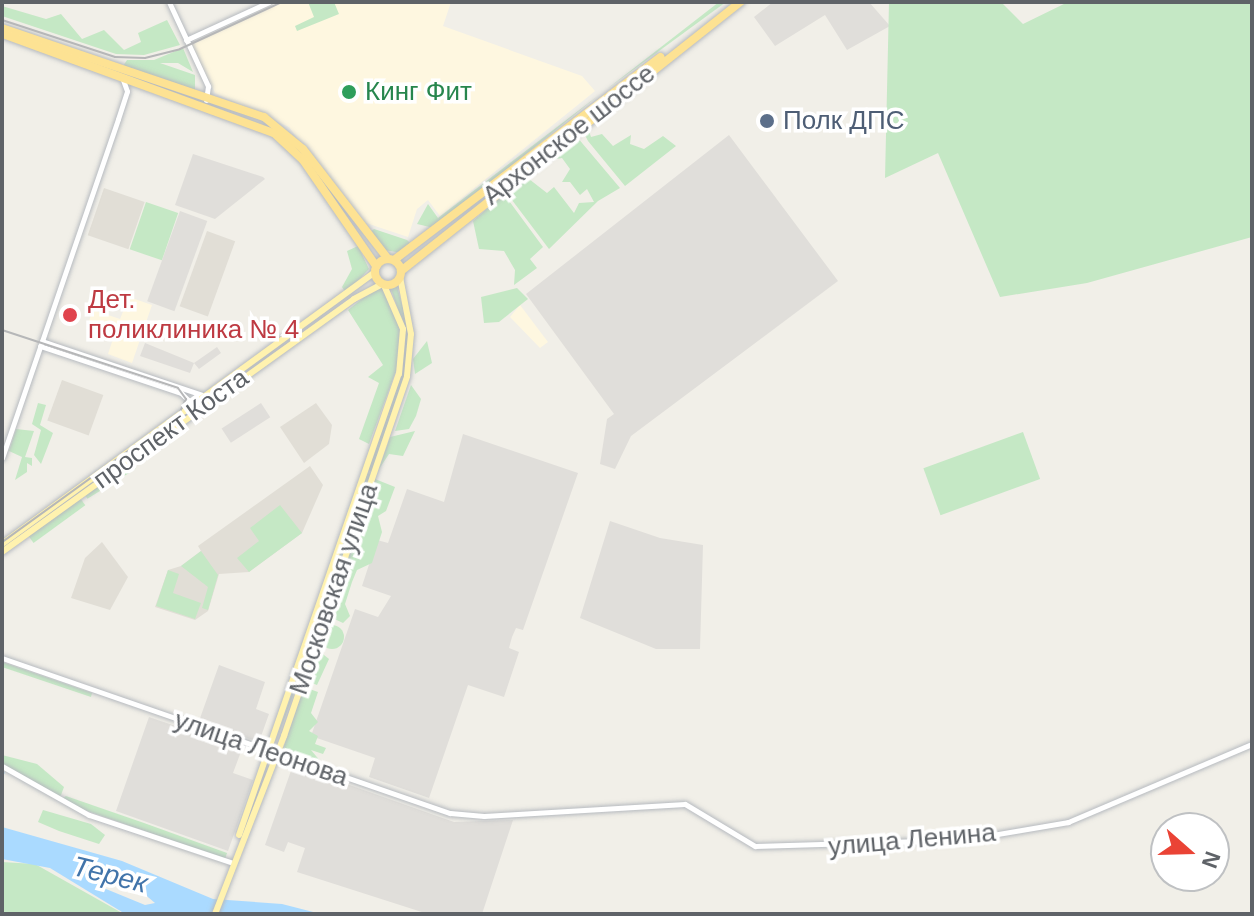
<!DOCTYPE html>
<meta charset="utf-8">
<style>
body{margin:0}
#map{position:relative;width:1254px;height:916px;overflow:hidden;background:#f1efe8;font-family:Helvetica,sans-serif}
div>[style]{position:absolute}
.commercial>*{inset:0;background:#fef7e0}
.industrial>*{inset:0;background:#e0deda;transform-origin:0 0}
.education>*{inset:0;background:#e1ded6;transform-origin:0 0}
.green>*{inset:0;background:#c5e8c5;transform-origin:0 0}
.round{border-radius:50%}
.water>*{inset:0;background:#aadaff}
.stream>*{height:2px;margin:-1px;padding:0 1px;transform-origin:1px;border-radius:1px;background:#aadaff}
.roads{filter:drop-shadow(0 0 2px #b6babf) drop-shadow(0 0 2px #b6babf)}
.secondary>*{height:5px;margin:-2.5px;padding:0 2.5px;transform-origin:2.5px;border-radius:2.5px;background:#fff}
.primary>*{height:6px;margin:-3px;padding:0 3px;transform-origin:3px;border-radius:3px;background:#fff2af}
.highway>*{height:8px;margin:-4px;padding:0 4px;transform-origin:4px;border-radius:4px;background:#fde293}
.highway>.ring{margin:-4px;padding:0;box-sizing:content-box;background:none;border:8px solid #fde293;border-radius:50%}
.tram>*{height:2px;margin:-1px;padding:0 1px;transform-origin:1px;border-radius:1px;background:#b6b7b8}
.dots>*{width:22px;height:22px;translate:-50% -50%;box-sizing:border-box;border:4px solid #fff;border-radius:50%}
span{translate:-50% -50%;white-space:nowrap;text-align:center;line-height:1.15;-webkit-text-stroke:7px #fff;paint-order:stroke}
.leisure-label{font-size:26px;color:#27864d}
.left{translate:0 -50%;text-align:left}
.service-label{font-size:26px;color:#4e5e75}
.street-label{font-size:26px;color:#5f6368}
.health-label{font-size:26px;color:#be3a42}
.water-label{font-size:28px;color:#4174aa;font-style:italic}
.frame{position:absolute;inset:0;border:4px solid #5f6368;pointer-events:none}
.north{position:absolute;left:1150px;top:812px;width:80px;height:80px;box-sizing:border-box;background:#fff;border:2px solid #bfc1c3;border-radius:50%;rotate:110deg;font-size:22px;font-weight:700;line-height:32px;text-align:center;color:#5f6368}
.north::after{content:'';display:block;margin:auto;width:28px;height:36px;background:#ea4335;clip-path:polygon(50% 0,100% 100%,50% 72%,0 100%)}
</style>
<div id="map">
<div class="commercial">
<i style="clip-path:polygon(284px 2px,451px 2px,443px 26px,582px 76px,595px 91px,440px 216px,428px 200px,417px 209px,408px 237px,360px 221px,289px 127px,215px 93px,191px 44px)"></i>
<i style="clip-path:polygon(129px 297px,152px 305px,132px 363px,108px 354px,113px 339px,86px 329px,93px 310px,120px 319px)"></i>
<i style="clip-path:polygon(520px 305px,548px 342px,540px 348px,510px 317px)"></i>
</div>
<div class="industrial">
<i style="clip-path:polygon(773px 2px,869px 2px,890px 26px,847px 50px,825px 15px,775px 46px,754px 17px)"></i>
<i style="clip-path:polygon(729px 135px,838px 281px,631px 436px,615px 469px,600px 464px,607px 419px,614px 414px,526px 294px)"></i>
<i style="clip-path:polygon(193px 154px,263px 177px,265px 179px,215px 219px,175px 205px)"></i>
<i style="left:180px;top:211px;width:29px;height:96px;rotate:20deg"></i>
<i style="clip-path:polygon(145px 343px,194px 363px,217px 347px,221px 353px,199px 369px,194px 363px,190px 373px,140px 356px)"></i>
<i style="left:261px;top:403px;width:17px;height:47px;rotate:57deg"></i>
<i style="clip-path:polygon(463px 434px,578px 473px,523px 630px,516px 628px,512px 637px,509px 648px,519px 652px,504px 697px,468px 685px,429px 798px,369px 777px,375px 758px,311px 736px,355px 609px,378px 617px,391px 596px,362px 586px,377px 540px,388px 543px,407px 489px,444px 502px)"></i>
<i style="clip-path:polygon(610px 521px,660px 538px,703px 545px,700px 649px,656px 649px,580px 618px)"></i>
<i style="clip-path:polygon(219px 665px,265px 682px,256px 709px,269px 714px,259px 742px,199px 721px)"></i>
<i style="clip-path:polygon(149px 717px,242px 749px,233px 773px,253px 780px,228px 851px,116px 811px)"></i>
<i style="clip-path:polygon(293px 765px,454px 822px,513px 820px,482px 914px,428px 914px,297px 872px,305px 848px,288px 842px,284px 852px,265px 845px)"></i>
</div>
<div class="education">
<i style="left:104px;top:188px;width:43px;height:50px;rotate:19deg"></i>
<i style="left:207px;top:231px;width:30px;height:80px;rotate:20deg"></i>
<i style="left:62px;top:380px;width:44px;height:43px;rotate:20deg"></i>
<i style="clip-path:polygon(316px 403px,332px 425px,329px 444px,304px 463px,280px 427px)"></i>
<i style="clip-path:polygon(310px 466px,323px 485px,302px 533px,249px 572px,219px 574px,208px 611px,195px 620px,155px 607px,168px 570px,181px 566px,201px 551px,198px 546px)"></i>
<i style="clip-path:polygon(102px 542px,128px 577px,110px 610px,71px 598px,85px 558px)"></i>
</div>
<div class="green">
<i style="clip-path:polygon(308px 2px,334px 2px,339px 14px,297px 31px,295px 26px,314px 17px)"></i>
<i style="clip-path:polygon(719px 2px,726px 2px,607px 89px)"></i>
<i style="clip-path:polygon(889px 2px,1001px 2px,1023px 24px,1068px 2px,1252px 2px,1252px 237px,1087px 283px,1000px 297px,938px 153px,885px 178px)"></i>
<i style="clip-path:polygon(2px 6px,46px 19px,61px 14px,82px 39px,104px 30px,124px 50px,141px 42px,138px 33px,167px 20px,180px 45px,144px 55px,116px 54px,2px 16px)"></i>
<i style="clip-path:polygon(183px 48px,193px 72px,178px 63px,160px 63px,195px 75px,195px 91px,123px 66px,127px 60px,154px 60px)"></i>
<i style="clip-path:polygon(599px 95px,434px 228px,417px 224px,428px 204px,438px 218px)"></i>
<i style="clip-path:polygon(588px 128px,591px 137px,602px 134px,613px 146px,631px 135px,630px 144px,644px 149px,663px 136px,676px 146px,625px 186px,588px 141px,583px 131px)"></i>
<i style="clip-path:polygon(577px 137px,620px 188px,598px 201px,549px 249px,506px 192px,529px 179px,547px 193px,554px 187px,574px 213px,579px 203px,594px 202px,587px 189px,580px 195px,570px 182px,562px 182px,570px 169px,562px 158px,552px 160px)"></i>
<i style="clip-path:polygon(504px 194px,543px 247px,530px 259px,537px 268px,514px 285px,515px 270px,504px 251px,479px 249px,473px 221px)"></i>
<i style="left:146px;top:202px;width:34px;height:50px;rotate:19deg"></i>
<i style="clip-path:polygon(374px 229px,407px 240px,410px 243px,402px 253px,384px 250px,370px 232px)"></i>
<i style="clip-path:polygon(358px 246px,369px 269px,346px 293px,342px 287px,352px 269px,347px 251px)"></i>
<i style="clip-path:polygon(377px 287px,382px 288px,400px 326px,401px 341px,397px 368px,369px 444px,359px 439px,379px 383px,368px 377px,383px 365px,348px 310px)"></i>
<i style="clip-path:polygon(397px 287px,409px 329px,405px 378px,373px 472px,367px 470px,405px 352px,403px 324px,391px 289px)"></i>
<i style="clip-path:polygon(517px 288px,528px 299px,499px 322px,484px 323px,481px 297px)"></i>
<i style="clip-path:polygon(427px 341px,432px 363px,415px 374px,413px 359px)"></i>
<i style="clip-path:polygon(411px 385px,421px 399px,416px 416px,409px 429px,395px 431px)"></i>
<i style="clip-path:polygon(38px 403px,46px 405px,40px 425px,53px 433px,41px 464px,34px 455px,41px 430px,32px 424px)"></i>
<i style="clip-path:polygon(16px 429px,34px 431px,25px 457px,32px 458px,32px 466px,27px 463px,27px 472px,15px 480px,22px 457px,9px 451px)"></i>
<i style="clip-path:polygon(415px 431px,403px 456px,389px 454px,379px 469px,390px 437px)"></i>
<i style="left:1023px;top:432px;width:50px;height:106px;rotate:70deg"></i>
<i style="left:131px;top:461px;width:9px;height:57px;rotate:58deg"></i>
<i style="clip-path:polygon(367px 473px,372px 474px,326px 610px,320px 608px)"></i>
<i style="clip-path:polygon(375px 479px,395px 487px,386px 511px,378px 516px,382px 532px,372px 563px,357px 570px,352px 582px,345px 604px,350px 616px,343px 623px,328px 616px)"></i>
<i style="left:80px;top:498px;width:9px;height:64px;rotate:54deg"></i>
<i style="clip-path:polygon(280px 505px,302px 533px,249px 572px,237px 558px,259px 541px,250px 528px)"></i>
<i style="clip-path:polygon(201px 551px,218px 575px,208px 610px,202px 608px,208px 587px,181px 566px)"></i>
<i style="clip-path:polygon(168px 570px,179px 574px,173px 593px,201px 603px,195px 619px,156px 606px)"></i>
<i style="clip-path:polygon(318px 616px,322px 617px,275px 744px)"></i>
<i class="round" style="left:320px;top:625px;width:24px;height:24px"></i>
<i style="clip-path:polygon(319px 651px,329px 659px,317px 685px,307px 681px)"></i>
<i style="clip-path:polygon(2px 662px,92px 693px,91px 697px,2px 667px)"></i>
<i style="clip-path:polygon(304px 687px,318px 692px,311px 713px,318px 722px,309px 731px,318px 736px,315px 744px,326px 748px,323px 754px,311px 750px,321px 762px,283px 749px)"></i>
<i style="clip-path:polygon(2px 755px,37px 764px,64px 787px,61px 795px,57px 799px,2px 765px)"></i>
<i style="clip-path:polygon(66px 796px,144px 823px,227px 853px,225px 859px,59px 801px)"></i>
<i style="clip-path:polygon(43px 810px,91px 824px,105px 835px,99px 844px,59px 831px,38px 822px)"></i>
<i style="clip-path:polygon(2px 862px,35px 864px,122px 913px,2px 912px)"></i>
</div>
<div class="water">
<i style="clip-path:polygon(evenodd,2px 827px,122px 861px,213px 899px,282px 904px,321px 914px,122px 912px,50px 868px,2px 859px,2px 827px,90px 873px,136px 887px,155px 903px,145px 905px,106px 889px,90px 873px)"></i>
</div>
<div class="stream">
<i style="left:2px;top:772px;width:2px;rotate:27deg"></i>
</div>
<div class="roads">
<div class="secondary">
<i style="left:169px;top:2px;width:93px;rotate:65.1deg"></i>
<i style="left:208px;top:86px;width:14px;rotate:98deg"></i>
<i style="left:186px;top:40px;width:91px;rotate:-24.6deg"></i>
<i style="left:42px;top:341px;width:172px;rotate:18.6deg"></i>
<i style="left:40px;top:346px;width:149px;rotate:18.4deg"></i>
<i style="left:181px;top:393px;width:10px;rotate:45deg"></i>
<i style="left:188px;top:400px;width:11px;rotate:105deg"></i>
<i style="left:2px;top:458px;width:358px;rotate:-71.1deg"></i>
<i style="left:118px;top:119px;width:29px;rotate:-72deg"></i>
<i style="left:127px;top:91px;width:15px;rotate:-110deg"></i>
<i style="left:2px;top:658px;width:474px;rotate:19.1deg"></i>
<i style="left:450px;top:813px;width:34px;rotate:5deg"></i>
<i style="left:484px;top:816px;width:201px;rotate:-3.4deg"></i>
<i style="left:685px;top:804px;width:82px;rotate:31deg"></i>
<i style="left:755px;top:846px;width:207px;rotate:-1.7deg"></i>
<i style="left:962px;top:840px;width:108px;rotate:-9.6deg"></i>
<i style="left:1068px;top:822px;width:200px;rotate:-23deg"></i>
<i style="left:2px;top:766px;width:100px;rotate:29.4deg"></i>
<i style="left:89px;top:815px;width:149px;rotate:18.4deg"></i>
</div>
<div class="primary">
<i style="left:2px;top:544px;width:460px;rotate:-36.1deg"></i>
<i style="left:2px;top:552px;width:433px;rotate:-35.7deg"></i>
<i style="left:354px;top:299px;width:32px;rotate:-28deg"></i>
<i style="left:239px;top:835px;width:488px;rotate:-70.9deg"></i>
<i style="left:399px;top:374px;width:45px;rotate:-84.9deg"></i>
<i style="left:403px;top:329px;width:48px;rotate:-113.4deg"></i>
<i style="left:215px;top:914px;width:191px;rotate:-68.8deg"></i>
<i style="left:284px;top:736px;width:380px;rotate:-71.1deg"></i>
<i style="left:407px;top:376px;width:42px;rotate:-84.6deg"></i>
<i style="left:411px;top:334px;width:58px;rotate:-100.9deg"></i>
</div>
<div class="highway">
<i style="left:2px;top:28px;width:277px;rotate:18.8deg"></i>
<i style="left:264px;top:117px;width:50px;rotate:39.4deg"></i>
<i style="left:303px;top:149px;width:139px;rotate:52.3deg"></i>
<i style="left:3px;top:34px;width:289px;rotate:20.1deg"></i>
<i style="left:274px;top:133px;width:40px;rotate:43deg"></i>
<i style="left:303px;top:160px;width:129px;rotate:55.4deg"></i>
<i class="ring" style="left:375px;top:259px;width:18px;height:18px"></i>
<i style="left:394px;top:260px;width:335px;rotate:-37.3deg"></i>
<i style="left:401px;top:271px;width:434px;rotate:-38.4deg"></i>
</div>
</div>
<div class="tram">
<i style="left:2px;top:20px;width:119px;rotate:18.1deg"></i>
<i style="left:115px;top:57px;width:30px;rotate:2deg"></i>
<i style="left:145px;top:58px;width:36px;rotate:-14deg"></i>
<i style="left:180px;top:49px;width:112px;rotate:-24.7deg"></i>
<i style="left:2px;top:330px;width:185px;rotate:18.2deg"></i>
<i style="left:178px;top:388px;width:14px;rotate:54deg"></i>
<i style="left:186px;top:399px;width:17px;rotate:115deg"></i>
<i style="left:179px;top:414px;width:218px;rotate:144.1deg"></i>
</div>
<div class="dots">
<i style="left:349px;top:92px;background:#2e9e5b"></i>
<i style="left:767px;top:121px;background:#5c6f8a"></i>
<i style="left:70px;top:315px;background:#e0444e"></i>
</div>
<div class="leisure-label">
<span class="left" style="left:365px;top:92px">Кинг Фит</span>
</div>
<div class="service-label">
<span class="left" style="left:783px;top:121px">Полк ДПС</span>
</div>
<div class="street-label">
<span style="left:569px;top:135px;rotate:-38deg">Архонское шоссе</span>
<span style="left:171px;top:429px;rotate:-36deg">проспект Коста</span>
<span style="left:334px;top:589px;rotate:-71deg">Московская улица</span>
<span style="left:261px;top:749px;rotate:19deg">улица Леонова</span>
<span style="left:912px;top:840px;rotate:-5deg">улица Ленина</span>
</div>
<div class="health-label">
<span class="left" style="left:88px;top:315px">Дет.<br>поликлиника № 4</span>
</div>
<div class="water-label">
<span style="left:110px;top:875px;rotate:14deg">Терек</span>
</div>
<div class="frame"></div>
<div class="north">N</div>
</div>
